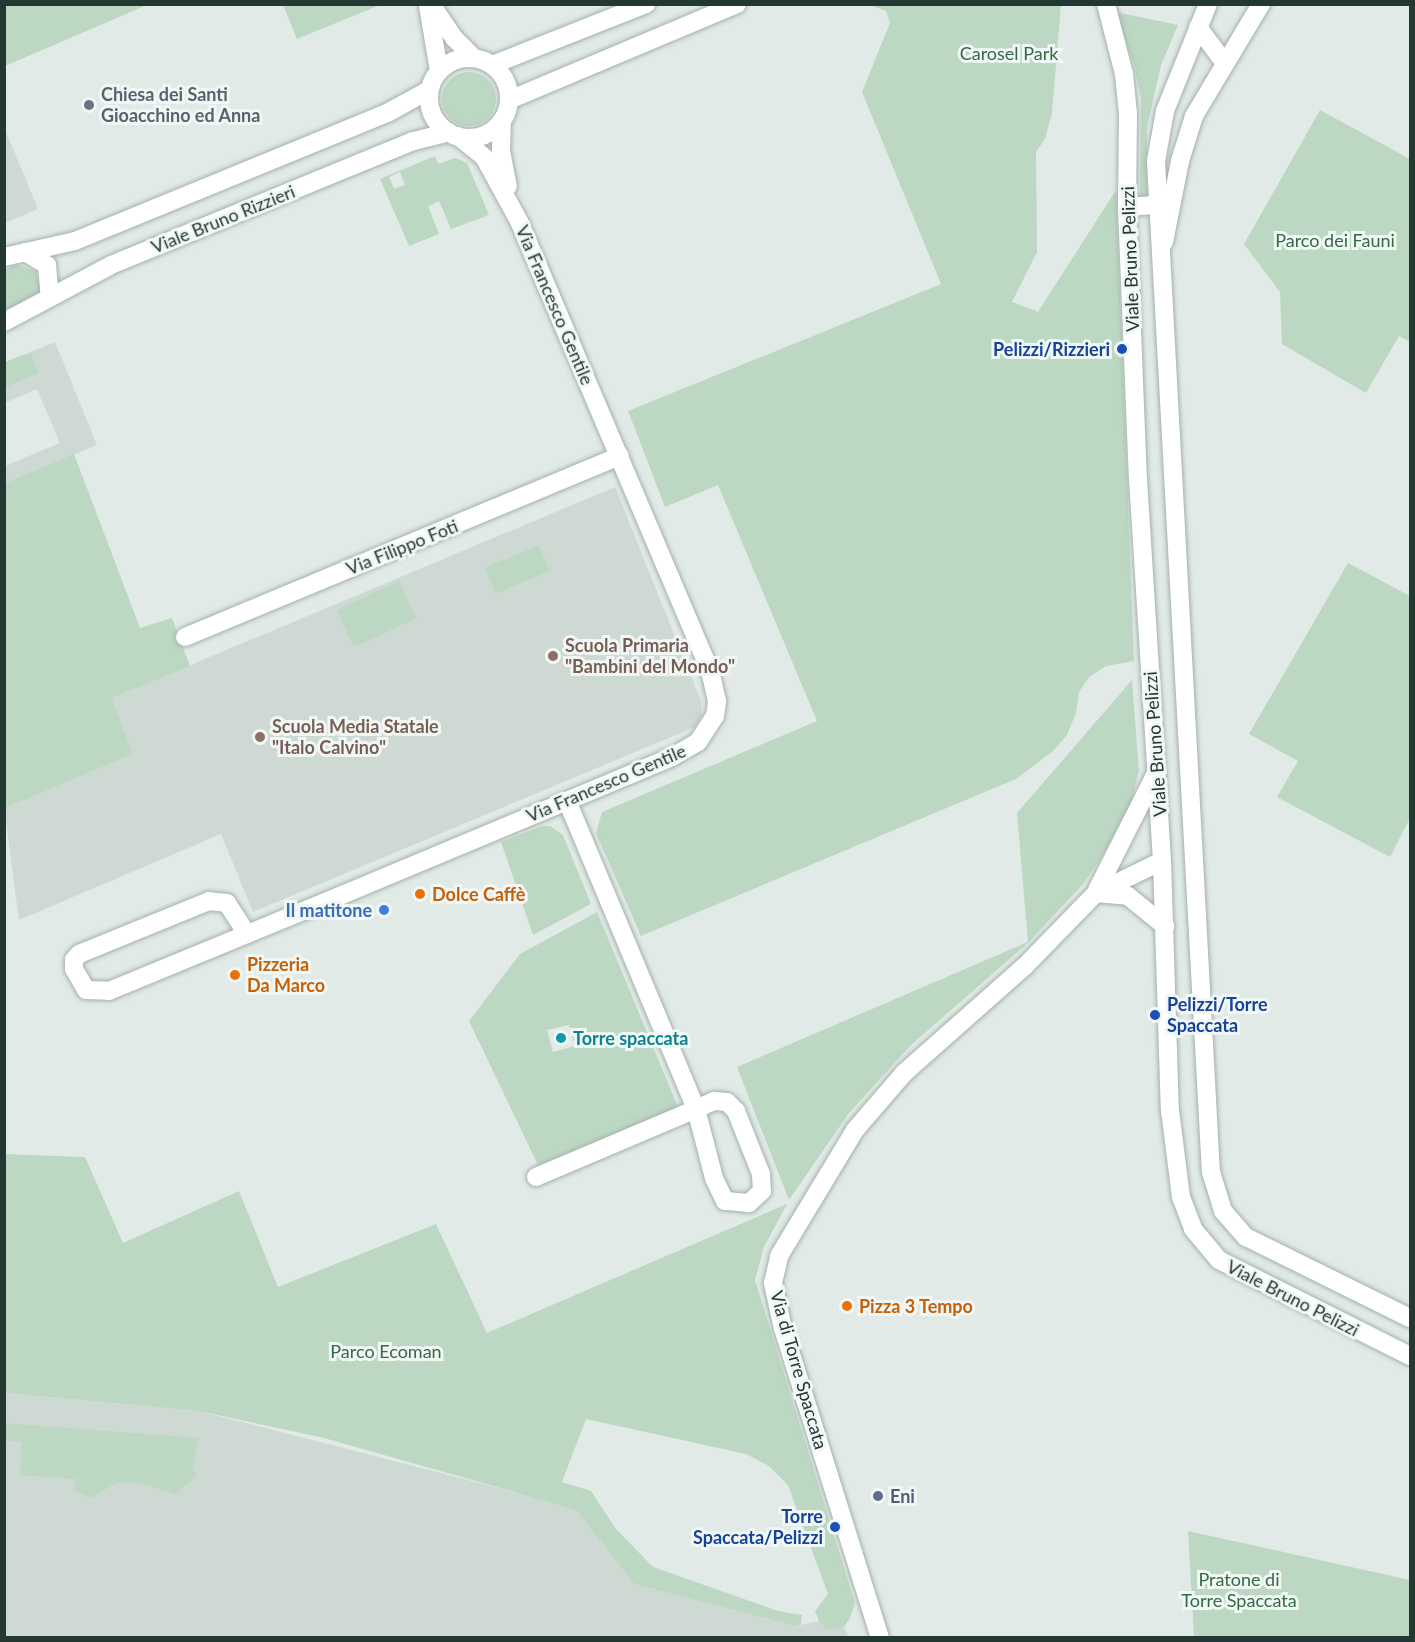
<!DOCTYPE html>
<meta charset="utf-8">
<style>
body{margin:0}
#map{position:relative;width:1415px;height:1642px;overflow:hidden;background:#e1eae6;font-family:Lato,sans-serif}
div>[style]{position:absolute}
.built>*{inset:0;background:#cfd9d4}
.green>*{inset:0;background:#bcd8c3;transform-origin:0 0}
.round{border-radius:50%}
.roads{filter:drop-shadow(0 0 2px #a4b1ac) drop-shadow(0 0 2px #a4b1ac)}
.minor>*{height:18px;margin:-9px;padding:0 9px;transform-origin:9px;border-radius:9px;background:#fff}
.minor>.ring{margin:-9px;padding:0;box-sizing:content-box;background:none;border:18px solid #fff;border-radius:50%}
.tertiary>*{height:18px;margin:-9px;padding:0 9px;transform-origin:9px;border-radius:9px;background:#fff}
.dots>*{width:16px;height:16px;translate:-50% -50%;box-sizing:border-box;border:3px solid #f1f7f4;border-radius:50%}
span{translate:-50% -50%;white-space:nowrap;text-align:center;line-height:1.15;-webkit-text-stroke:6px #f1f7f4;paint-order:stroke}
.park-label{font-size:18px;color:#336a46}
.worship-label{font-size:18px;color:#5b616d;font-weight:700}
.left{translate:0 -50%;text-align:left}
.street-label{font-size:18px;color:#233832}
.transit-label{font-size:18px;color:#164399;font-weight:700}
.right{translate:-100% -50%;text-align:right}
.education-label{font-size:18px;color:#785e54;font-weight:700}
.food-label{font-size:18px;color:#c56008;font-weight:700}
.shop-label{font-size:18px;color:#366cbe;font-weight:700}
.culture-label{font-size:18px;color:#0d838f;font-weight:700}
.service-label{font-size:18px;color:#4e5e75;font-weight:700}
.frame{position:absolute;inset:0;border:6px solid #233832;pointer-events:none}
</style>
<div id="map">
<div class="built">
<i style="clip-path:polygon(4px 127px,38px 209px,5px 223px,4px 223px)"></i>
<i style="clip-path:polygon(55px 342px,97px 445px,5px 483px,5px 466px,60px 443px,37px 389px,5px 403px,5px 388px,39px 373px,31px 352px)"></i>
<i style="clip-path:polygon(615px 487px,701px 701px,702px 715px,695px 727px,253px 912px,221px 834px,19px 920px,4px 808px,133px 754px,112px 698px)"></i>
<i style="clip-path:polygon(4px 1393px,199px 1411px,507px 1490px,577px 1511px,634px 1584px,795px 1626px,819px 1621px,826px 1630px,844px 1627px,849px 1637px,5px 1637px)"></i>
</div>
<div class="green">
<i style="clip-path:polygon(5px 4px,147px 4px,147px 5px,5px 66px)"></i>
<i style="clip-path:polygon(283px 5px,380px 5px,297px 39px)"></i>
<i style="clip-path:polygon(870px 5px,1061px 5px,1052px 113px,1045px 139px,1036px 152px,1037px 252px,1012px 302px,1038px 312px,1116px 190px,1134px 661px,1106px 666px,1089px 677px,1079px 692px,1076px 713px,1067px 735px,1053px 751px,1016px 779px,641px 936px,596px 833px,602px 812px,817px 721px,718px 485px,665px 507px,628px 411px,941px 284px,862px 92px,890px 23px,886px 11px)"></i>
<i style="clip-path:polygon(1116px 12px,1178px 25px,1161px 65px,1147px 128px,1147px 197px,1140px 198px,1141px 98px,1134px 65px)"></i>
<i class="round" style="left:442px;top:72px;width:54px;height:54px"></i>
<i style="clip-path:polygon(1320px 110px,1410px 159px,1410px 342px,1399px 336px,1366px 393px,1282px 344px,1280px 292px,1244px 244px)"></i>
<i style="clip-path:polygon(evenodd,435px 156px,438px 164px,455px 158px,467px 163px,489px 215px,451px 229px,439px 201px,428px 206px,439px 234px,409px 246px,380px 179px,435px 156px,400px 172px,405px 185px,394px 189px,389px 177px,400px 172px)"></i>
<i style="clip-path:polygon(18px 265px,36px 271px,41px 295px,5px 315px,5px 269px)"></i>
<i style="clip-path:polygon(31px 352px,39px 373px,5px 388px,5px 362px)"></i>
<i style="clip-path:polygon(74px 454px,140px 628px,172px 618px,190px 666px,112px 698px,133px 754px,5px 808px,5px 483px)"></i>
<i style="left:539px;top:545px;width:28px;height:59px;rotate:67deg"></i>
<i style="clip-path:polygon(1348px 563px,1410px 596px,1410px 818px,1390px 857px,1277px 797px,1298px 761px,1249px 734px)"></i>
<i style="left:399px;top:581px;width:41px;height:69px;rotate:65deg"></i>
<i style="clip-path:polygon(1132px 680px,1139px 770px,1132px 801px,1103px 855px,1084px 883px,1029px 942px,911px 1045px,849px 1113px,789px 1200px,737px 1067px,1028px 942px,1017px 813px)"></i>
<i style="clip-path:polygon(542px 826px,550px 826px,563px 835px,591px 904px,533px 935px,501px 842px)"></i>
<i style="clip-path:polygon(evenodd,597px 912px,678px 1107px,538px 1165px,469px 1021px,520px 954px,597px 912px,569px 1025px,575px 1046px,553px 1052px,547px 1030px,569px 1025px)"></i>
<i style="clip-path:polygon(5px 1154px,85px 1157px,123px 1243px,239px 1191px,278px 1287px,436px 1224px,487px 1333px,787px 1204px,764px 1247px,755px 1280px,855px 1603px,850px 1618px,844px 1627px,835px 1629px,826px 1630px,819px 1621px,815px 1611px,828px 1594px,788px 1485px,769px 1466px,746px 1454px,586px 1419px,562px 1482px,591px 1491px,616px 1529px,653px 1567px,778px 1611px,802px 1615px,801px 1624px,795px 1626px,634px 1584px,577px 1511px,511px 1491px,324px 1438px,199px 1411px,5px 1393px)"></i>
<i style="clip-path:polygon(4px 1423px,199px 1438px,192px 1471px,198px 1474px,176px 1494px,138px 1483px,116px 1483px,91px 1498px,74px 1491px,76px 1479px,20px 1475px,22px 1442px,5px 1441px)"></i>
<i style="clip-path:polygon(1188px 1531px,1410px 1580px,1410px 1637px,1194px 1637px)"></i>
</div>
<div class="roads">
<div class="minor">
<i style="left:431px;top:4px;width:41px;rotate:55.9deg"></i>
<i style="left:454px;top:38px;width:28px;rotate:45deg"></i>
<i style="left:428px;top:6px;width:66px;rotate:80.4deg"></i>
<i style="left:1198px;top:27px;width:44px;rotate:53.4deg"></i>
<i class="ring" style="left:429px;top:58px;width:62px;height:62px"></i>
<i style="left:492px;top:65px;width:166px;rotate:-21.6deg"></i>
<i style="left:509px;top:100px;width:247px;rotate:-22.8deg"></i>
<i style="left:502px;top:120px;width:31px;rotate:92deg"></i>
<i style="left:501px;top:151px;width:36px;rotate:79deg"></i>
<i style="left:1127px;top:207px;width:31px;rotate:-4deg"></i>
<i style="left:1164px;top:242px;width:83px;rotate:-78.8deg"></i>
<i style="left:1180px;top:161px;width:47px;rotate:-72.7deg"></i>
<i style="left:1194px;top:116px;width:131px;rotate:-59.1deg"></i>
<i style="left:25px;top:252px;width:26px;rotate:31deg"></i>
<i style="left:47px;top:265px;width:32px;rotate:85deg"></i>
<i style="left:4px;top:257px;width:73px;rotate:-12.7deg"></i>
<i style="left:75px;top:241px;width:339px;rotate:-22.3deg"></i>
<i style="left:389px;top:112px;width:46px;rotate:-28.8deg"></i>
<i style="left:4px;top:322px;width:121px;rotate:-28deg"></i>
<i style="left:111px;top:265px;width:327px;rotate:-22.3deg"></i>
<i style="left:414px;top:141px;width:36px;rotate:-14deg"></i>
<i style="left:185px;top:637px;width:471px;rotate:-22.6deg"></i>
<i style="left:247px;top:934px;width:37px;rotate:-123deg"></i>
<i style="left:227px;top:903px;width:18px;rotate:-174deg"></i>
<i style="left:209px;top:901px;width:140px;rotate:157.8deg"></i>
<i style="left:79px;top:954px;width:8px;rotate:130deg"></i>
<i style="left:74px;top:960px;width:9px;rotate:90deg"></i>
<i style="left:74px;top:969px;width:24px;rotate:60deg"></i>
<i style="left:86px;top:990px;width:23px;rotate:2deg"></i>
<i style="left:109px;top:991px;width:252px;rotate:-22.4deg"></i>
<i style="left:342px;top:895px;width:358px;rotate:-22.7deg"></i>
<i style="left:672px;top:757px;width:30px;rotate:-30deg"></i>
<i style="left:698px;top:742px;width:31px;rotate:-57deg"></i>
<i style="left:715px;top:716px;width:15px;rotate:-82deg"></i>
<i style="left:717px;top:701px;width:31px;rotate:-103deg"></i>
<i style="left:710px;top:671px;width:487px;rotate:-113deg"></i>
<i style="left:520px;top:223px;width:75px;rotate:-118.6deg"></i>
<i style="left:484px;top:157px;width:33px;rotate:-141deg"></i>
<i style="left:714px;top:1101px;width:13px;rotate:4deg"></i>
<i style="left:727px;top:1102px;width:13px;rotate:45deg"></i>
<i style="left:736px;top:1111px;width:68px;rotate:68.4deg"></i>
<i style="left:761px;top:1174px;width:17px;rotate:87deg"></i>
<i style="left:762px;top:1191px;width:18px;rotate:137deg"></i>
<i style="left:749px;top:1203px;width:24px;rotate:-175deg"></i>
<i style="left:725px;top:1201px;width:25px;rotate:-116deg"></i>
<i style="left:714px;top:1178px;width:71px;rotate:-104.6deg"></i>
<i style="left:696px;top:1109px;width:20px;rotate:-24deg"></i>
<i style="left:536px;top:1177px;width:174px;rotate:-23deg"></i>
<i style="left:696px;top:1109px;width:334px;rotate:-112.7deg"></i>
</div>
<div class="tertiary">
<i style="left:1106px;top:4px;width:72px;rotate:75.6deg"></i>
<i style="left:1124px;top:74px;width:40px;rotate:84.3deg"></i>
<i style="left:1128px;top:114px;width:93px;rotate:90.6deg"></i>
<i style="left:1127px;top:207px;width:272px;rotate:87.7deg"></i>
<i style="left:1138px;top:479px;width:383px;rotate:86.4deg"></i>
<i style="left:1162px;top:861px;width:249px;rotate:88.2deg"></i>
<i style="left:1170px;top:1110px;width:88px;rotate:82.8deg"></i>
<i style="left:1181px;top:1197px;width:34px;rotate:69deg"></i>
<i style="left:1193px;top:1229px;width:40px;rotate:50deg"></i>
<i style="left:1219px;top:1260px;width:214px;rotate:26.7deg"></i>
<i style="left:1208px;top:4px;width:115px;rotate:111.9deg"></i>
<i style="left:1165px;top:111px;width:51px;rotate:100.2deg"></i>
<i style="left:1156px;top:161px;width:1012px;rotate:86.89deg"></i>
<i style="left:1211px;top:1172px;width:41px;rotate:72.9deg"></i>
<i style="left:1223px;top:1211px;width:35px;rotate:49deg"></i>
<i style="left:1246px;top:1237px;width:183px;rotate:26.3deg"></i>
<i style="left:1097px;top:890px;width:131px;rotate:-63.2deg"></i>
<i style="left:1096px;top:893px;width:32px;rotate:5deg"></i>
<i style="left:1128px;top:896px;width:48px;rotate:39deg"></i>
<i style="left:880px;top:1638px;width:324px;rotate:-107.4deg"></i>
<i style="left:783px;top:1329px;width:47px;rotate:-102.3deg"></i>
<i style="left:773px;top:1283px;width:28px;rotate:-77deg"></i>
<i style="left:779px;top:1256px;width:147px;rotate:-58.9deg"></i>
<i style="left:855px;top:1130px;width:75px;rotate:-49.3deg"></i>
<i style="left:904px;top:1073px;width:160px;rotate:-41.5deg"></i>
<i style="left:1024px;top:967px;width:103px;rotate:-45.8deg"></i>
<i style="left:1096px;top:893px;width:73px;rotate:-25.9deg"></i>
</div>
</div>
<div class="dots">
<i style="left:89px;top:105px;background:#6b7280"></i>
<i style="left:1122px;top:349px;background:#1a4fb4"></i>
<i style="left:553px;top:656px;background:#8d6e63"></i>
<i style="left:260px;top:737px;background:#8d6e63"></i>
<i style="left:420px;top:894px;background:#e8710a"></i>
<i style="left:384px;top:910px;background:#3f7fe0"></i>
<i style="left:235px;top:975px;background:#e8710a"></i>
<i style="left:1155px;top:1015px;background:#1a4fb4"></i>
<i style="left:561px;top:1038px;background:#0f9aa8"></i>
<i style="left:847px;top:1306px;background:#e8710a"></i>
<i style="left:878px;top:1496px;background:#5c6f8a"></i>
<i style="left:835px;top:1527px;background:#1a4fb4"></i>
</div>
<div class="park-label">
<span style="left:1009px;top:53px">Carosel Park</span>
<span style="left:1335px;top:240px">Parco dei Fauni</span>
<span style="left:386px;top:1351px">Parco Ecoman</span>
<span style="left:1239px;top:1590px">Pratone di<br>Torre Spaccata</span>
</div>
<div class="worship-label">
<span class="left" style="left:101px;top:105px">Chiesa dei Santi<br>Gioacchino ed Anna</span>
</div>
<div class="street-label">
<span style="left:223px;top:219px;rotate:-22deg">Viale Bruno Rizzieri</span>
<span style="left:1130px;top:259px;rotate:-92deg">Viale Bruno Pelizzi</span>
<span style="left:555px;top:305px;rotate:67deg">Via Francesco Gentile</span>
<span style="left:402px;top:547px;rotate:-22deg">Via Filippo Foti</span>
<span style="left:1155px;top:744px;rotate:-94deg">Viale Bruno Pelizzi</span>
<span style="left:606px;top:783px;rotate:-23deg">Via Francesco Gentile</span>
<span style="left:1293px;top:1298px;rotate:27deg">Viale Bruno Pelizzi</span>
<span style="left:799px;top:1370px;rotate:74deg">Via di Torre Spaccata</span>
</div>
<div class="transit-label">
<span class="right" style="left:1110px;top:349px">Pelizzi/Rizzieri</span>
<span class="left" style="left:1167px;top:1015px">Pelizzi/Torre<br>Spaccata</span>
<span class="right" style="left:823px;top:1527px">Torre<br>Spaccata/Pelizzi</span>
</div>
<div class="education-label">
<span class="left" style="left:565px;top:656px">Scuola Primaria<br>"Bambini del Mondo"</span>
<span class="left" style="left:272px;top:737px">Scuola Media Statale<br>"Italo Calvino"</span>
</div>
<div class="food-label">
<span class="left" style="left:432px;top:894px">Dolce Caffè</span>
<span class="left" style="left:247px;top:975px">Pizzeria<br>Da Marco</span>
<span class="left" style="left:859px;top:1306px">Pizza 3 Tempo</span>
</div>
<div class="shop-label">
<span class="right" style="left:372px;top:910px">Il matitone</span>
</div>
<div class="culture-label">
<span class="left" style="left:573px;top:1038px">Torre spaccata</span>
</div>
<div class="service-label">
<span class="left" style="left:890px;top:1496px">Eni</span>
</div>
<div class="frame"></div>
</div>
